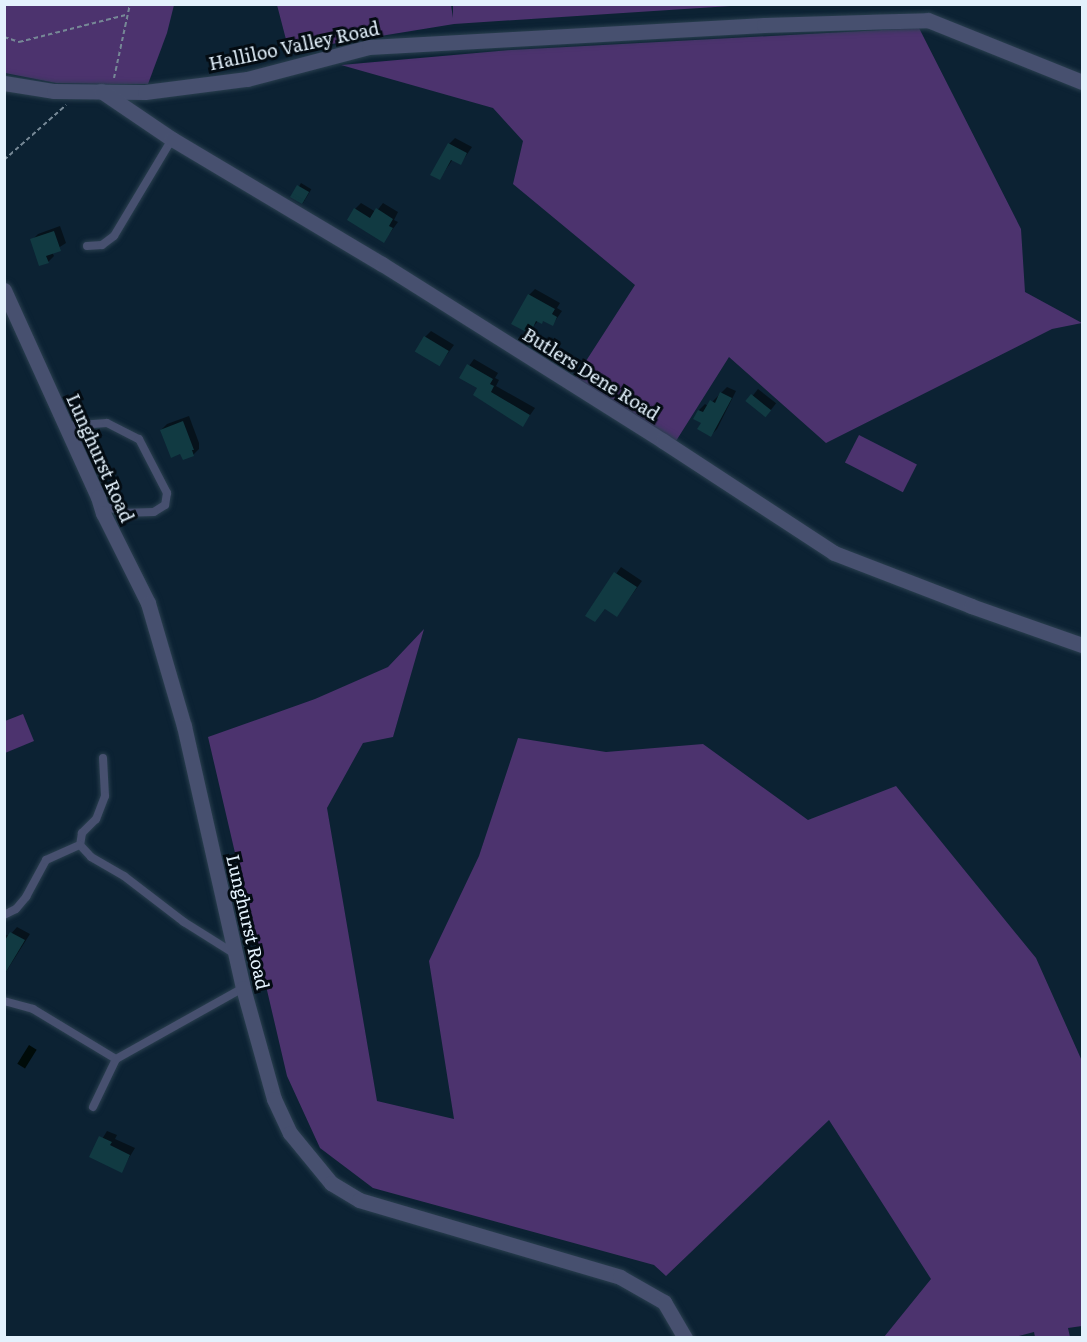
<!DOCTYPE html>
<style>
body{margin:0}
#map{position:relative;width:1087px;height:1342px;overflow:hidden;background:#0c2233;font-family:Literata,serif}
div>[style]{position:absolute}
.green>*{inset:0;background:#4c336e;transform-origin:0 0}
.water>*{inset:0;background:#000b09;transform-origin:0 0}
.shadow>*{inset:0;background:#0007;transform-origin:0 0}
.building>*{inset:0;background:#113a42;transform-origin:0 0}
.path>*{height:2px;margin-top:-1px;transform-origin:0;background:repeating-linear-gradient(90deg,#768896 0 4.5px,transparent 0 7.5px)}
.roads{filter:drop-shadow(0 0 2px #2a3f4f) drop-shadow(0 0 2px #2a3f4f)}
.service>*{height:8px;margin:-4px;padding:0 4px;transform-origin:4px;border-radius:4px;background:#47506f}
.minor>*{height:15px;margin:-7.5px;padding:0 7.5px;transform-origin:7.5px;border-radius:7.5px;background:#47506f}
span{translate:-50% -50%;white-space:nowrap;text-align:center;line-height:1.15;-webkit-text-stroke:6px #030b12;paint-order:stroke}
.street-label{font-size:18px;color:#e3f1fc}
.frame{position:absolute;inset:0;border:6px solid #e3f1fc;pointer-events:none}
</style>
<div id="map">
<div class="green">
<i style="clip-path:polygon(4px 5px,174px 5px,167px 33px,148px 84px,112px 84px,56px 83px,5px 73px)"></i>
<i style="clip-path:polygon(453px 5px,453px 4px,746px 5px,454px 24px,289px 51px,277px 5px,451px 5px,453px 18px)"></i>
<i style="clip-path:polygon(919px 28px,1021px 229px,1025px 292px,1082px 323px,1052px 329px,826px 443px,729px 357px,676px 441px,575px 378px,635px 285px,513px 184px,523px 141px,493px 108px,341px 65px,511px 50px)"></i>
<i style="left:859px;top:435px;width:65px;height:31px;rotate:27deg"></i>
<i style="clip-path:polygon(424px 629px,393px 737px,363px 743px,327px 808px,377px 1101px,454px 1119px,429px 961px,479px 856px,518px 738px,606px 752px,703px 744px,808px 820px,896px 786px,1036px 958px,1082px 1061px,1082px 1326px,1068px 1328px,1070px 1337px,1035px 1337px,1034px 1332px,1011px 1338px,884px 1337px,931px 1279px,829px 1120px,666px 1276px,654px 1265px,373px 1188px,320px 1148px,287px 1076px,208px 737px,315px 699px,388px 667px)"></i>
<i style="clip-path:polygon(23px 714px,34px 741px,5px 753px,5px 721px)"></i>
</div>
<div class="water">
<i style="left:29px;top:1045px;width:9px;height:22px;rotate:32deg"></i>
</div>
<div class="shadow">
<i style="clip-path:polygon(455px 138px,472px 147px,461px 163px,453px 159px,440px 178px,449px 144px)"></i>
<i style="left:301px;top:183px;width:12px;height:17px;rotate:31deg"></i>
<i style="clip-path:polygon(361px 203px,376px 212px,383px 203px,398px 212px,394px 220px,398px 222px,384px 241px,355px 209px)"></i>
<i style="clip-path:polygon(60px 226px,66px 243px,52px 252px,54px 256px,48px 262px,32px 240px,38px 234px)"></i>
<i style="clip-path:polygon(535px 289px,560px 303px,557px 308px,562px 311px,553px 324px,544px 320px,538px 321px,529px 332px,529px 295px)"></i>
<i style="clip-path:polygon(431px 331px,454px 345px,440px 364px,425px 337px)"></i>
<i style="clip-path:polygon(474px 359px,498px 373px,495px 378px,499px 380px,496px 386px,535px 408px,523px 425px,479px 387px,461px 377px)"></i>
<i style="clip-path:polygon(727px 387px,736px 391px,717px 429px,711px 435px,699px 410px,705px 404px,708px 406px)"></i>
<i style="left:758px;top:389px;width:23px;height:16px;rotate:38deg"></i>
<i style="clip-path:polygon(189px 416px,199px 443px,199px 449px,193px 455px,161px 430px,167px 424px)"></i>
<i style="clip-path:polygon(621px 567px,642px 581px,617px 615px,606px 608px,595px 621px,587px 615px)"></i>
<i style="clip-path:polygon(17px 927px,30px 934px,4px 975px,4px 934px,9px 936px)"></i>
<i style="clip-path:polygon(107px 1131px,117px 1135px,115px 1139px,135px 1148px,121px 1171px,91px 1157px)"></i>
</div>
<div class="building">
<i style="clip-path:polygon(448px 143px,467px 153px,461px 165px,451px 160px,440px 180px,430px 175px)"></i>
<i style="left:297px;top:185px;width:14px;height:14px;rotate:30deg"></i>
<i style="clip-path:polygon(354px 208px,370px 218px,376px 208px,393px 219px,389px 226px,393px 228px,384px 243px,347px 220px)"></i>
<i style="clip-path:polygon(54px 231px,61px 251px,46px 256px,49px 263px,39px 266px,30px 239px)"></i>
<i style="clip-path:polygon(528px 294px,555px 309px,552px 314px,557px 317px,553px 326px,543px 321px,542px 324px,536px 321px,530px 334px,511px 324px)"></i>
<i style="left:424px;top:336px;width:29px;height:18px;rotate:31deg"></i>
<i style="clip-path:polygon(467px 364px,493px 379px,490px 384px,494px 386px,491px 392px,530px 415px,523px 427px,473px 395px,477px 388px,459px 378px)"></i>
<i style="clip-path:polygon(720px 392px,732px 398px,711px 437px,697px 429px,701px 423px,693px 419px,698px 410px,703px 412px,710px 400px,715px 403px)"></i>
<i style="left:751px;top:394px;width:26px;height:9px;rotate:39deg"></i>
<i style="clip-path:polygon(183px 421px,194px 450px,192px 450px,194px 456px,183px 460px,180px 454px,171px 458px,160px 430px)"></i>
<i style="clip-path:polygon(614px 572px,637px 587px,617px 617px,605px 609px,595px 622px,585px 616px)"></i>
<i style="clip-path:polygon(10px 932px,25px 940px,4px 975px,4px 942px)"></i>
<i style="clip-path:polygon(99px 1136px,112px 1142px,110px 1145px,130px 1155px,122px 1173px,89px 1157px)"></i>
</div>
<div class="path">
<i style="left:4px;top:37px;width:16px;rotate:18deg"></i>
<i style="left:19px;top:42px;width:110px;rotate:-14.2deg"></i>
<i style="left:114px;top:78px;width:76px;rotate:-77.8deg"></i>
<i style="left:4px;top:160px;width:83px;rotate:-41.6deg"></i>
</div>
<div class="roads">
<div class="service">
<i style="left:87px;top:246px;width:15px;rotate:-4deg"></i>
<i style="left:102px;top:245px;width:15px;rotate:-37deg"></i>
<i style="left:114px;top:236px;width:113px;rotate:-59.1deg"></i>
<i style="left:65px;top:426px;width:42px;rotate:-4.1deg"></i>
<i style="left:107px;top:423px;width:36px;rotate:27deg"></i>
<i style="left:139px;top:439px;width:61px;rotate:62.6deg"></i>
<i style="left:167px;top:493px;width:12px;rotate:99deg"></i>
<i style="left:165px;top:505px;width:13px;rotate:148deg"></i>
<i style="left:154px;top:512px;width:25px;rotate:178deg"></i>
<i style="left:129px;top:513px;width:23px;rotate:-165deg"></i>
<i style="left:107px;top:507px;width:7px;rotate:-135deg"></i>
<i style="left:103px;top:758px;width:38px;rotate:87deg"></i>
<i style="left:105px;top:796px;width:25px;rotate:111deg"></i>
<i style="left:96px;top:819px;width:20px;rotate:135deg"></i>
<i style="left:82px;top:833px;width:12px;rotate:99deg"></i>
<i style="left:80px;top:845px;width:16px;rotate:47deg"></i>
<i style="left:91px;top:857px;width:38px;rotate:30deg"></i>
<i style="left:124px;top:876px;width:76px;rotate:37.5deg"></i>
<i style="left:184px;top:922px;width:60px;rotate:32.1deg"></i>
<i style="left:4px;top:915px;width:13px;rotate:-27deg"></i>
<i style="left:16px;top:909px;width:16px;rotate:-50deg"></i>
<i style="left:26px;top:897px;width:42px;rotate:-61.6deg"></i>
<i style="left:46px;top:860px;width:37px;rotate:-24deg"></i>
<i style="left:4px;top:1001px;width:30px;rotate:15deg"></i>
<i style="left:33px;top:1009px;width:97px;rotate:31.1deg"></i>
<i style="left:93px;top:1107px;width:53px;rotate:-64.4deg"></i>
<i style="left:116px;top:1059px;width:145px;rotate:-29.2deg"></i>
</div>
<div class="minor">
<i style="left:4px;top:83px;width:51px;rotate:9.1deg"></i>
<i style="left:54px;top:91px;width:91px;rotate:0.6deg"></i>
<i style="left:145px;top:92px;width:103px;rotate:-7.3deg"></i>
<i style="left:247px;top:79px;width:126px;rotate:-14.7deg"></i>
<i style="left:369px;top:47px;width:396px;rotate:-3.2deg"></i>
<i style="left:764px;top:25px;width:164px;rotate:-1.7deg"></i>
<i style="left:928px;top:20px;width:166px;rotate:21.9deg"></i>
<i style="left:101px;top:91px;width:86px;rotate:34.1deg"></i>
<i style="left:172px;top:139px;width:244px;rotate:30.8deg"></i>
<i style="left:382px;top:264px;width:332px;rotate:32.2deg"></i>
<i style="left:663px;top:441px;width:204px;rotate:33.2deg"></i>
<i style="left:834px;top:553px;width:147px;rotate:21.1deg"></i>
<i style="left:971px;top:606px;width:118px;rotate:19.4deg"></i>
<i style="left:4px;top:290px;width:227px;rotate:65.6deg"></i>
<i style="left:98px;top:497px;width:17px;rotate:73deg"></i>
<i style="left:103px;top:513px;width:101px;rotate:63.4deg"></i>
<i style="left:148px;top:603px;width:128px;rotate:73.7deg"></i>
<i style="left:184px;top:726px;width:269px;rotate:77.3deg"></i>
<i style="left:243px;top:988px;width:115px;rotate:74.4deg"></i>
<i style="left:274px;top:1099px;width:38px;rotate:65deg"></i>
<i style="left:290px;top:1133px;width:65px;rotate:50.6deg"></i>
<i style="left:331px;top:1183px;width:33px;rotate:31deg"></i>
<i style="left:359px;top:1200px;width:272px;rotate:16.4deg"></i>
<i style="left:620px;top:1277px;width:51px;rotate:29.6deg"></i>
<i style="left:664px;top:1302px;width:42px;rotate:59.7deg"></i>
</div>
</div>
<div class="street-label">
<span style="left:294px;top:46px;rotate:-12deg">Halliloo Valley Road</span>
<span style="left:591px;top:374px;rotate:32deg">Butlers Dene Road</span>
<span style="left:100px;top:458px;rotate:66deg">Lunghurst Road</span>
<span style="left:248px;top:922px;rotate:77deg">Lunghurst Road</span>
</div>
<div class="frame"></div>
</div>
